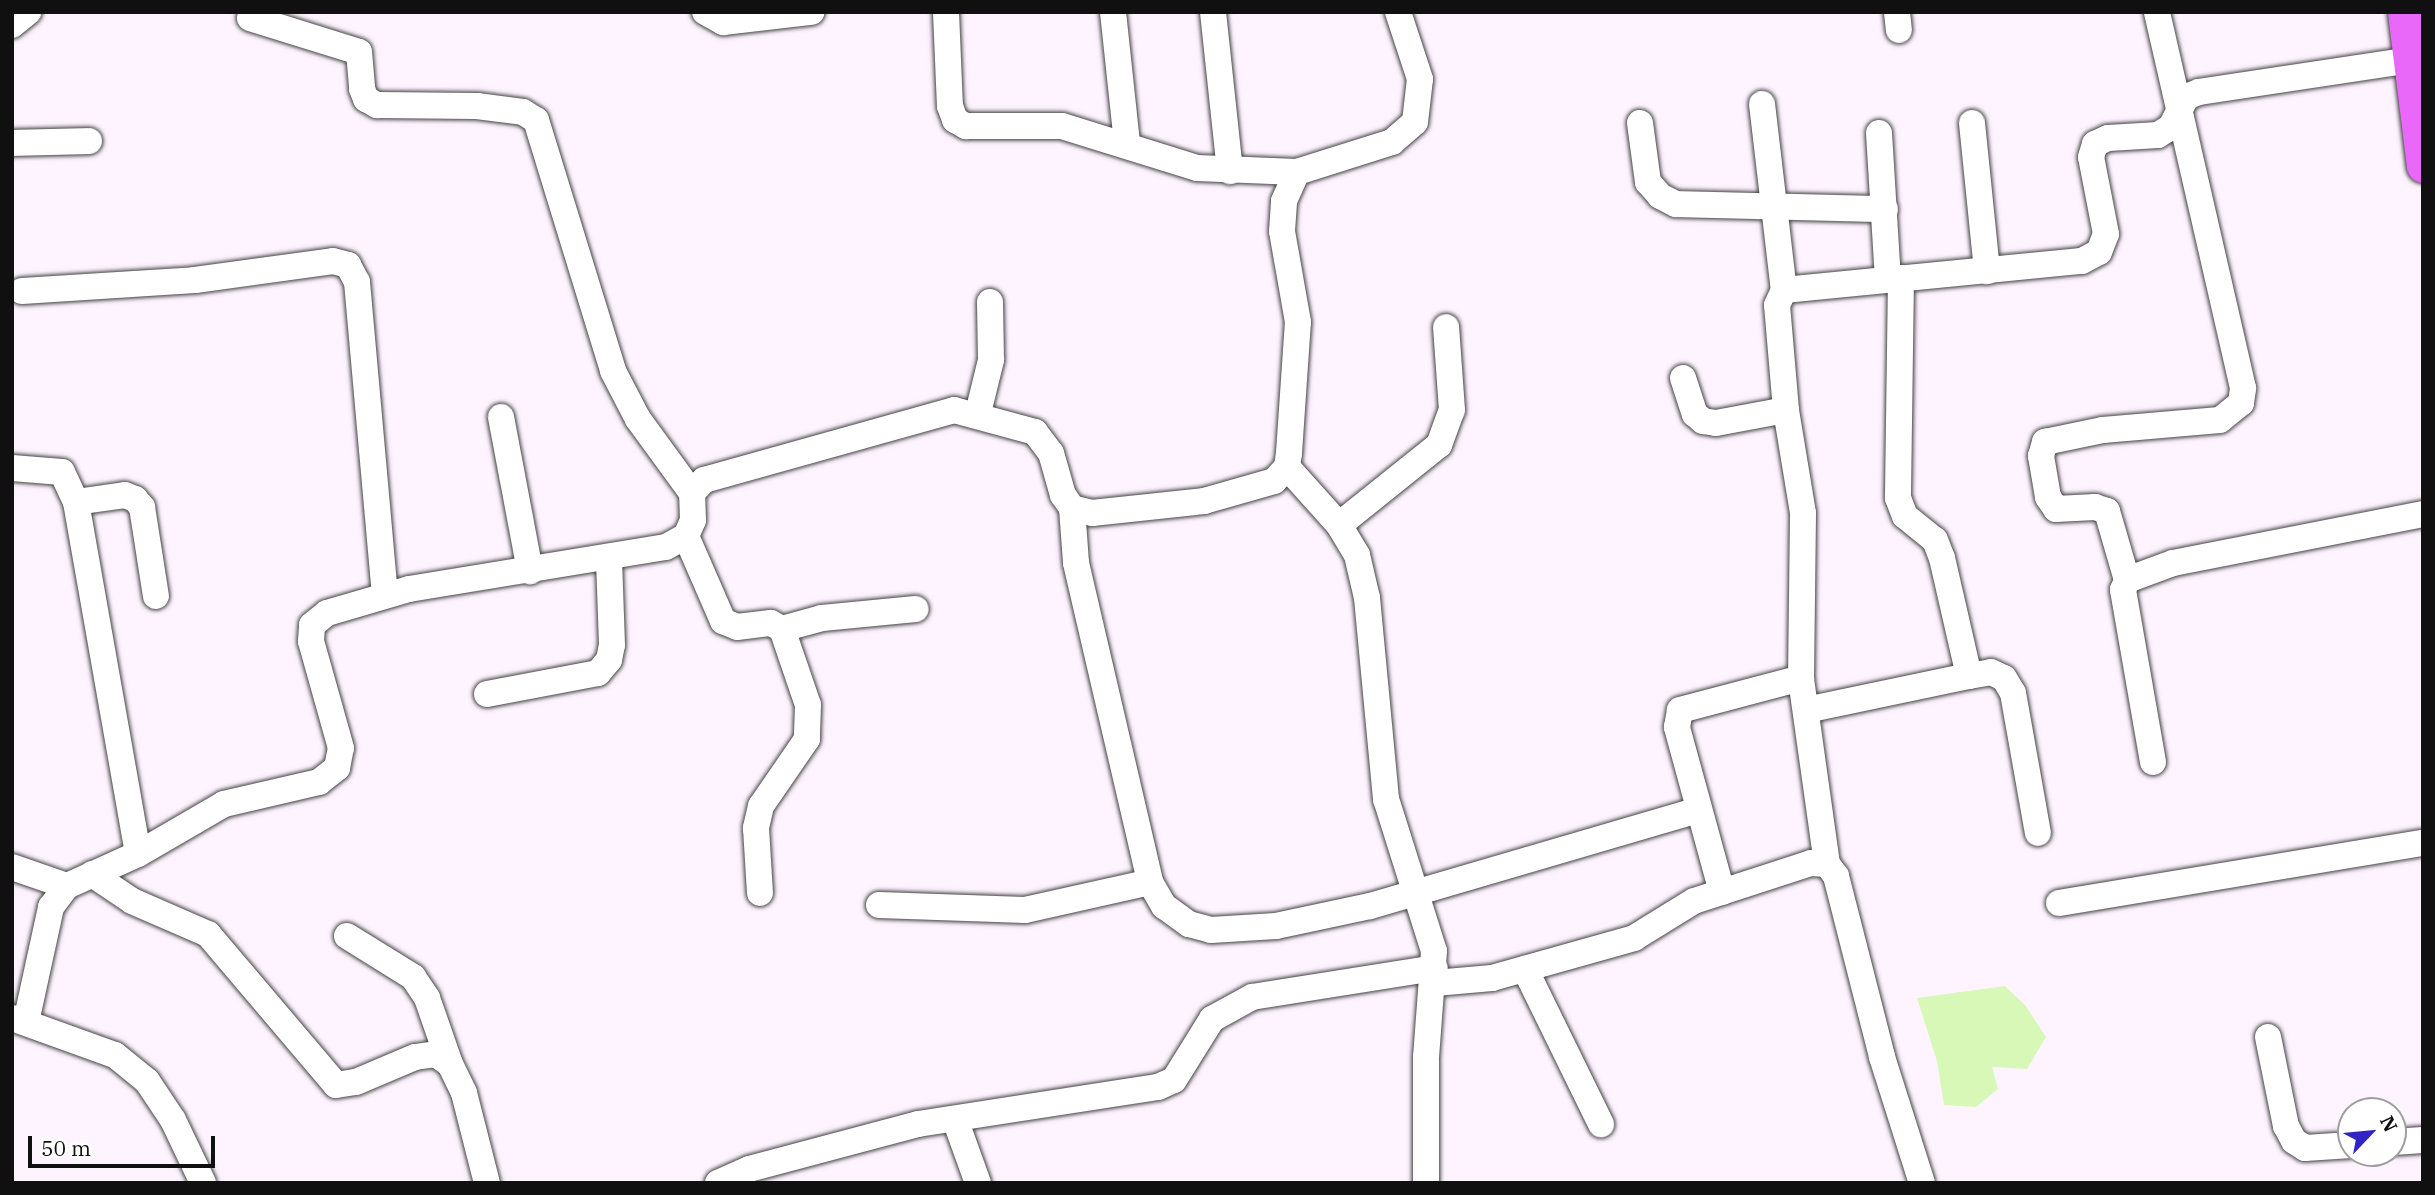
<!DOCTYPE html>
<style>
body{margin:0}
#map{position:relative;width:2435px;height:1195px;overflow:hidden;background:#fef4ff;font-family:"IBM Plex Serif",serif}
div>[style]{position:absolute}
.water>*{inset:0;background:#d7f8b7}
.roads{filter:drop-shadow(0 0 2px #434343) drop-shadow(0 0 2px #434343)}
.minor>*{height:26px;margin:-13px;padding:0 13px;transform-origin:13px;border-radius:13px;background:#fff}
.major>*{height:33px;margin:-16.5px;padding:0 16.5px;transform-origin:16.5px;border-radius:16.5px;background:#e968fa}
span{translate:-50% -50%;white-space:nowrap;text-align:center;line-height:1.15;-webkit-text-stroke:7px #fff;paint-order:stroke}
.frame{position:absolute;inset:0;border:14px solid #101010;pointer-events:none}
.north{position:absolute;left:2337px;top:1097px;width:70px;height:70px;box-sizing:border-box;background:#fff;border:2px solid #9f9f9f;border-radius:50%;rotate:64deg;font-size:19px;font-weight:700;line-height:28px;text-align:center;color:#101010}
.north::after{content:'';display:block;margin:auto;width:24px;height:32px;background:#3124c4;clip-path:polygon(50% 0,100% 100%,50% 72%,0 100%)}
.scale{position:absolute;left:28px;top:1136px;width:187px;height:32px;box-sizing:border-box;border:4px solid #101010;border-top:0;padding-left:9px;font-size:21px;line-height:24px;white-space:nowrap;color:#101010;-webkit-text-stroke:5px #fff;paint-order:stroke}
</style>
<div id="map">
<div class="water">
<i style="clip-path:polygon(2005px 986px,2025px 1005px,2046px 1037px,2027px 1069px,1992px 1067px,1998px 1089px,1976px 1107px,1944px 1105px,1937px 1061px,1917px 998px)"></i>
</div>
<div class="roads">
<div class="minor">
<i style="left:705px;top:12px;width:21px;rotate:29deg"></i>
<i style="left:723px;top:22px;width:89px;rotate:-6.5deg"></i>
<i style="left:946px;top:12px;width:94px;rotate:87.6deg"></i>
<i style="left:950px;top:106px;width:15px;rotate:70deg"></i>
<i style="left:955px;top:120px;width:13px;rotate:29deg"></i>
<i style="left:966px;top:126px;width:96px"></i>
<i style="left:1062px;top:126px;width:141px;rotate:17.3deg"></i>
<i style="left:1197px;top:168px;width:100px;rotate:2.3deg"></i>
<i style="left:1113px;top:12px;width:133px;rotate:83.9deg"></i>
<i style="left:1213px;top:12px;width:160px;rotate:83.9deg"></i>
<i style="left:1897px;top:12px;width:18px;rotate:84deg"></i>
<i style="left:250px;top:18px;width:114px;rotate:17.3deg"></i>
<i style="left:359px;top:52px;width:37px;rotate:85deg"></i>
<i style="left:362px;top:89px;width:11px;rotate:68deg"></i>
<i style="left:366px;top:99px;width:13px;rotate:29deg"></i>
<i style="left:377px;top:105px;width:100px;rotate:0.6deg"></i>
<i style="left:477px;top:106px;width:46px;rotate:7.4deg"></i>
<i style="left:523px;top:112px;width:15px;rotate:32deg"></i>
<i style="left:536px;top:120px;width:263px;rotate:72.9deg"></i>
<i style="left:613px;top:371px;width:54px;rotate:62.5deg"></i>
<i style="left:638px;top:419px;width:92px;rotate:53.9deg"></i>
<i style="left:12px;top:25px;width:21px;rotate:-39deg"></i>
<i style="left:1762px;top:104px;width:187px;rotate:83.3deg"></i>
<i style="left:1640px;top:123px;width:60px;rotate:82.3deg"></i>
<i style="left:1648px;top:182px;width:18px;rotate:49deg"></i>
<i style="left:1660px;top:196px;width:18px;rotate:27deg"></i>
<i style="left:1676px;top:204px;width:209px;rotate:1.4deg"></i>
<i style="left:1972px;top:123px;width:149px;rotate:84.2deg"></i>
<i style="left:1879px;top:133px;width:146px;rotate:86.5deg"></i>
<i style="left:12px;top:143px;width:77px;rotate:-1.5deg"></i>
<i style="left:1901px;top:278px;width:220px;rotate:90.8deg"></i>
<i style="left:1898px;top:498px;width:19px;rotate:69deg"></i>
<i style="left:1905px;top:516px;width:38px;rotate:39deg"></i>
<i style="left:1935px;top:540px;width:19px;rotate:69deg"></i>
<i style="left:1942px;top:558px;width:121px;rotate:77.1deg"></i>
<i style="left:22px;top:291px;width:173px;rotate:-3.6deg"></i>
<i style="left:195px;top:280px;width:139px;rotate:-7.8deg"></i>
<i style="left:333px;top:261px;width:16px;rotate:15deg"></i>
<i style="left:348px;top:265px;width:19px;rotate:62deg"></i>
<i style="left:357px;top:282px;width:313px;rotate:84.9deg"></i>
<i style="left:1683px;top:378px;width:38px;rotate:72deg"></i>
<i style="left:1695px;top:414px;width:11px;rotate:41deg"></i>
<i style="left:1703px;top:421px;width:13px;rotate:9deg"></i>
<i style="left:1716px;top:423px;width:71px;rotate:-10.5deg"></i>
<i style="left:978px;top:413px;width:55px;rotate:-76.2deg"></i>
<i style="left:991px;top:360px;width:58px;rotate:-91deg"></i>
<i style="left:501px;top:417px;width:157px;rotate:79.3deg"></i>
<i style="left:1287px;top:467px;width:78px;rotate:48.1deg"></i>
<i style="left:1339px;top:525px;width:35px;rotate:59deg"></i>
<i style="left:1357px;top:555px;width:44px;rotate:76.9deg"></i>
<i style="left:1367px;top:598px;width:202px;rotate:84.6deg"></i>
<i style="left:1386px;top:799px;width:159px;rotate:72.5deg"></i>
<i style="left:1434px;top:951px;width:106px;rotate:94.3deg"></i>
<i style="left:1426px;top:1057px;width:126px;rotate:90deg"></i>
<i style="left:12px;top:468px;width:50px;rotate:4.6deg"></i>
<i style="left:62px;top:472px;width:33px;rotate:65deg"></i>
<i style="left:76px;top:502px;width:357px;rotate:80deg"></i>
<i style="left:76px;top:502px;width:49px;rotate:-8.1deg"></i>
<i style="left:125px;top:495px;width:11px;rotate:22deg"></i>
<i style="left:135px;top:499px;width:11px;rotate:49deg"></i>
<i style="left:142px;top:507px;width:90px;rotate:81.1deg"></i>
<i style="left:1072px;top:508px;width:55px;rotate:85.8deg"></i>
<i style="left:1076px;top:563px;width:327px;rotate:76.9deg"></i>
<i style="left:1150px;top:882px;width:28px;rotate:60deg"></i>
<i style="left:1164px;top:906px;width:31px;rotate:36deg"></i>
<i style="left:1189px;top:924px;width:23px;rotate:15deg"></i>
<i style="left:1211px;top:930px;width:65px;rotate:-3.5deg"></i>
<i style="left:1276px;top:926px;width:96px;rotate:-12deg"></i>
<i style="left:1370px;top:906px;width:342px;rotate:-16.3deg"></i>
<i style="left:1339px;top:525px;width:128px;rotate:-38.7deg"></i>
<i style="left:1439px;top:445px;width:37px;rotate:-70deg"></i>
<i style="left:1452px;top:410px;width:83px;rotate:-94.1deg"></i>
<i style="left:686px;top:536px;width:93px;rotate:66.5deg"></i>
<i style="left:723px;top:621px;width:15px;rotate:23deg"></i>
<i style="left:737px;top:627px;width:34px;rotate:-7deg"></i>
<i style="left:771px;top:623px;width:13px;rotate:29deg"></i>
<i style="left:782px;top:629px;width:80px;rotate:71.1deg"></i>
<i style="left:808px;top:705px;width:34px;rotate:92deg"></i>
<i style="left:807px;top:739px;width:81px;rotate:124.5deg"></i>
<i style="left:761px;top:806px;width:23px;rotate:103deg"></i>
<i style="left:756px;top:828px;width:65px;rotate:86.5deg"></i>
<i style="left:2127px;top:580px;width:72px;rotate:-106.2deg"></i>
<i style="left:2107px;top:511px;width:13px;rotate:-162deg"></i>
<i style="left:2095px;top:507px;width:39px;rotate:177deg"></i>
<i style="left:2056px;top:509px;width:14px;rotate:-124deg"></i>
<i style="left:2048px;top:497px;width:42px;rotate:-99.7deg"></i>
<i style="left:2041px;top:456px;width:15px;rotate:-74deg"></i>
<i style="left:2045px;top:442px;width:59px;rotate:-11.7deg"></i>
<i style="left:2103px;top:430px;width:117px;rotate:-4.9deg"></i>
<i style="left:2220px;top:420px;width:27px;rotate:-39deg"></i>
<i style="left:2241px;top:403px;width:15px;rotate:-82deg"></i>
<i style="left:2243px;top:388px;width:386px;rotate:-102.9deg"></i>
<i style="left:782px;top:629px;width:41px;rotate:-15.4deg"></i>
<i style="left:822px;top:618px;width:94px;rotate:-5.5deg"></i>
<i style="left:487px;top:694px;width:113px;rotate:-10.7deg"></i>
<i style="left:598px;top:673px;width:17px;rotate:-50deg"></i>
<i style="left:609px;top:660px;width:15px;rotate:-79deg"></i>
<i style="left:612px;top:645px;width:87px;rotate:-92deg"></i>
<i style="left:1806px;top:710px;width:167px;rotate:-11.8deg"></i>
<i style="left:1969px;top:676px;width:22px;rotate:-10deg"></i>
<i style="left:1991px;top:672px;width:14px;rotate:25deg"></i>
<i style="left:2004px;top:678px;width:17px;rotate:59deg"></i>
<i style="left:2013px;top:693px;width:142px;rotate:79.9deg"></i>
<i style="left:2153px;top:762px;width:175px;rotate:-99.9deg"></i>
<i style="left:2123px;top:590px;width:11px;rotate:-68deg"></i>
<i style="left:2127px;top:580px;width:49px;rotate:-20.3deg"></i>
<i style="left:2173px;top:563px;width:255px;rotate:-11.1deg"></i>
<i style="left:1827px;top:864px;width:188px;rotate:-98deg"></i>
<i style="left:1801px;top:678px;width:165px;rotate:-89.3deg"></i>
<i style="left:1803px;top:513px;width:104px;rotate:-99.4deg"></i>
<i style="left:1786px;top:410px;width:105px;rotate:-94.9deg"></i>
<i style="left:1777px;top:305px;width:17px;rotate:-65deg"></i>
<i style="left:1784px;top:290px;width:299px;rotate:-5.6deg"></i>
<i style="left:2082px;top:261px;width:19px;rotate:-28deg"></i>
<i style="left:2099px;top:252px;width:19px;rotate:-69deg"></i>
<i style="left:2106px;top:234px;width:78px;rotate:-101deg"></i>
<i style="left:2091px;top:157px;width:14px;rotate:-73deg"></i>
<i style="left:2095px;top:144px;width:14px;rotate:-25deg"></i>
<i style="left:2108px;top:138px;width:50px;rotate:-3.4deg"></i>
<i style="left:2158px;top:135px;width:15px;rotate:-32deg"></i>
<i style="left:2171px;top:127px;width:34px;rotate:-63deg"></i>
<i style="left:2186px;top:97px;width:14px;rotate:-21deg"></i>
<i style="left:2199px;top:92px;width:214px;rotate:-8.6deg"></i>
<i style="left:12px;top:867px;width:58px;rotate:19.1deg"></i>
<i style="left:92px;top:874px;width:48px;rotate:34deg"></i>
<i style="left:132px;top:901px;width:83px;rotate:23.5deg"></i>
<i style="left:208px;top:934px;width:198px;rotate:49.7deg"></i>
<i style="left:336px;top:1085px;width:20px;rotate:-9deg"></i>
<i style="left:356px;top:1082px;width:64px;rotate:-23deg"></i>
<i style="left:415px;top:1057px;width:21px;rotate:-8deg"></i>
<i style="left:436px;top:1054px;width:17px;rotate:36deg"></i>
<i style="left:450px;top:1064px;width:32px;rotate:64deg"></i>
<i style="left:464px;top:1093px;width:93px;rotate:75.7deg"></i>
<i style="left:1722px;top:892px;width:171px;rotate:-105.3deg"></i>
<i style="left:1677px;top:727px;width:17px;rotate:-80deg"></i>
<i style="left:1680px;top:710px;width:125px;rotate:-14.8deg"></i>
<i style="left:2059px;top:903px;width:369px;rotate:-9.4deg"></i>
<i style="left:879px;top:905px;width:146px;rotate:2deg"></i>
<i style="left:1025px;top:910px;width:128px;rotate:-12.6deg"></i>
<i style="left:347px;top:936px;width:78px;rotate:31.8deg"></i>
<i style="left:413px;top:977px;width:25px;rotate:56deg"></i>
<i style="left:427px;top:998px;width:70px;rotate:70.8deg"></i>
<i style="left:1525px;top:969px;width:173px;rotate:63.9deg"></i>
<i style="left:1435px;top:983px;width:57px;rotate:-5deg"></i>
<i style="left:1492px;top:978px;width:148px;rotate:-15.7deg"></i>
<i style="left:1634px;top:938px;width:70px;rotate:-31.7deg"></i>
<i style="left:1694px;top:901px;width:123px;rotate:-18deg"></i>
<i style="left:1811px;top:863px;width:16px;rotate:4deg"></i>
<i style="left:1827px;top:864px;width:15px;rotate:53deg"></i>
<i style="left:1836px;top:876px;width:187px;rotate:75.7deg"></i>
<i style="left:1882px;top:1057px;width:132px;rotate:72.4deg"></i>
<i style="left:12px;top:1018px;width:109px;rotate:19.8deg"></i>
<i style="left:115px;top:1055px;width:41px;rotate:39.1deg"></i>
<i style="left:147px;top:1081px;width:47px;rotate:56.3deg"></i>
<i style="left:173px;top:1120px;width:70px;rotate:64.5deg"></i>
<i style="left:26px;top:1022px;width:118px;rotate:-77.7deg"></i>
<i style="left:51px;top:907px;width:26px;rotate:-53deg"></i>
<i style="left:67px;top:886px;width:78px;rotate:-24.3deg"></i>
<i style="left:138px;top:854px;width:99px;rotate:-30.2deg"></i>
<i style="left:224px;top:804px;width:98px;rotate:-13deg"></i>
<i style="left:319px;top:782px;width:23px;rotate:-38deg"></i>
<i style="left:337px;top:768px;width:20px;rotate:-79deg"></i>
<i style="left:341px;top:748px;width:111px;rotate:-105.7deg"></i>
<i style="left:311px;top:641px;width:16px;rotate:-86deg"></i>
<i style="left:312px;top:625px;width:19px;rotate:-39deg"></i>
<i style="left:327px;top:613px;width:85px;rotate:-16.3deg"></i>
<i style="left:409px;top:589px;width:260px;rotate:-9.3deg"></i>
<i style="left:666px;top:547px;width:23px;rotate:-29deg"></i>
<i style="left:686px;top:536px;width:17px;rotate:-66deg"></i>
<i style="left:693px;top:520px;width:27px;rotate:-92deg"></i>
<i style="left:692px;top:493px;width:18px;rotate:-47deg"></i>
<i style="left:704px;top:480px;width:260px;rotate:-15.6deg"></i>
<i style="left:954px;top:410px;width:84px;rotate:15.2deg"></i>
<i style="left:1035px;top:432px;width:26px;rotate:53deg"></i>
<i style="left:1051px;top:453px;width:44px;rotate:74.1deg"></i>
<i style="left:1063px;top:495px;width:16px;rotate:55deg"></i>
<i style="left:1072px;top:508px;width:21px;rotate:14deg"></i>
<i style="left:1092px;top:513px;width:113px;rotate:-6.1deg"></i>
<i style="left:1204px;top:501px;width:73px;rotate:-15.9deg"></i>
<i style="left:1274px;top:481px;width:19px;rotate:-47deg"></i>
<i style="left:1287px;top:467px;width:14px;rotate:-82deg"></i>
<i style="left:1289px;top:453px;width:131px;rotate:-86.1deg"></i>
<i style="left:1298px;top:322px;width:92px;rotate:-100deg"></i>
<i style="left:1282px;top:231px;width:30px;rotate:-86deg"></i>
<i style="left:1284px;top:201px;width:32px;rotate:-66deg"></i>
<i style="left:1297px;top:172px;width:100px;rotate:-17.5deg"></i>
<i style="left:1392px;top:142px;width:30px;rotate:-41deg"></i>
<i style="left:1415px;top:122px;width:43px;rotate:-83.4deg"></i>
<i style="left:1420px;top:79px;width:71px;rotate:-108.2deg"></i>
<i style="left:2268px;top:1037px;width:91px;rotate:78.6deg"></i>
<i style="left:2286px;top:1126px;width:17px;rotate:62deg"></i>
<i style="left:2294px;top:1141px;width:13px;rotate:32deg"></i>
<i style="left:2305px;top:1148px;width:46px;rotate:-3.7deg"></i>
<i style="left:956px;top:1122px;width:65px;rotate:70.2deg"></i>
<i style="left:2393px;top:1142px;width:30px;rotate:-4deg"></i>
<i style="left:718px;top:1183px;width:34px;rotate:-24deg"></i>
<i style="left:749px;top:1169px;width:175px;rotate:-14.9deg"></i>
<i style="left:918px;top:1124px;width:243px;rotate:-8.8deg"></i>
<i style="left:1158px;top:1087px;width:17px;rotate:-24deg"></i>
<i style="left:1174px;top:1080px;width:72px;rotate:-58.1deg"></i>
<i style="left:1212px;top:1019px;width:46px;rotate:-28.8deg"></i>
<i style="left:1252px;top:997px;width:185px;rotate:-9deg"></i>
</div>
<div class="major">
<i style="left:2404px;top:12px;width:155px;rotate:83deg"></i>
</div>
</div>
<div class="frame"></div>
<div class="north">N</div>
<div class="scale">50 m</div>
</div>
